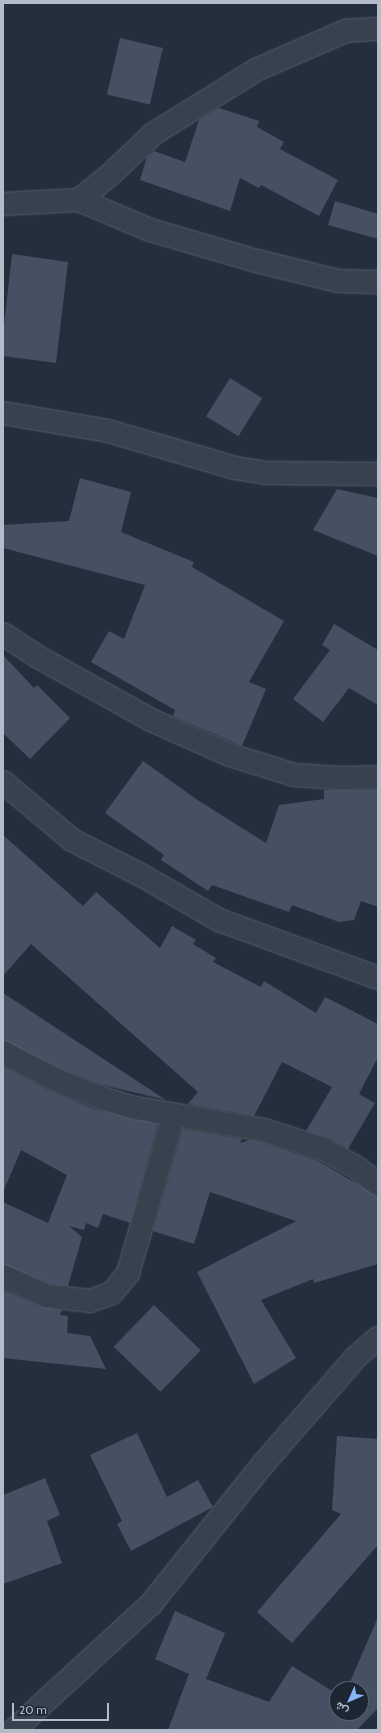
<!DOCTYPE html>
<meta charset="utf-8">
<style>
body{margin:0}
#map{position:relative;width:381px;height:1733px;overflow:hidden;background:#242f3e;font-family:Cabin,Vazirmatn,sans-serif}
div>[style]{position:absolute}
.building>*{inset:0;background:#455162;transform-origin:0 0}
.roads{filter:drop-shadow(0 0 1px #565f6c) drop-shadow(0 0 1px #565f6c)}
.minor>*{height:22px;margin:-11px;padding:0 11px;transform-origin:11px;border-radius:11px;background:#38414e}
.tertiary>*{height:22px;margin:-11px;padding:0 11px;transform-origin:11px;border-radius:11px;background:#38414e}
span{translate:-50% -50%;white-space:nowrap;text-align:center;line-height:1.15;-webkit-text-stroke:3px #1d2633;paint-order:stroke}
.frame{position:absolute;inset:0;border:4px solid #b4bcc9;pointer-events:none}
.north{position:absolute;left:329px;top:1681px;width:40px;height:40px;box-sizing:border-box;background:#1d2633;border:1px solid #59626f;border-radius:50%;rotate:225deg;font-size:11px;font-weight:700;line-height:16px;text-align:center;color:#b4bcc9}
.north::after{content:'';display:block;margin:auto;width:14px;height:18px;background:#8ab4f8;clip-path:polygon(50% 0,100% 100%,50% 72%,0 100%)}
.scale{position:absolute;left:12px;top:1703px;width:97px;height:18px;box-sizing:border-box;border:2px solid #b4bcc9;border-top:0;padding-left:5px;font-size:12px;line-height:14px;white-space:nowrap;color:#b4bcc9;-webkit-text-stroke:3px #1d2633;paint-order:stroke}
</style>
<div id="map">
<div class="building">
<i style="left:120px;top:38px;width:44px;height:58px;rotate:13deg"></i>
<i style="clip-path:polygon(219px 108px,259px 121px,257px 127px,284px 142px,280px 149px,338px 180px,319px 216px,261px 185px,259px 188px,240px 178px,230px 211px,140px 180px,147px 157px,154px 151px,185px 162px,199px 120px)"></i>
<i style="clip-path:polygon(335px 201px,378px 214px,378px 239px,328px 225px)"></i>
<i style="clip-path:polygon(12px 254px,68px 262px,56px 363px,3px 356px,3px 334px)"></i>
<i style="left:230px;top:378px;width:38px;height:45px;rotate:32deg"></i>
<i style="clip-path:polygon(80px 478px,131px 492px,121px 532px,194px 562px,192px 567px,284px 621px,249px 682px,266px 689px,242px 746px,173px 716px,175px 710px,91px 662px,109px 631px,124px 639px,145px 585px,3px 548px,3px 525px,69px 521px)"></i>
<i style="clip-path:polygon(337px 489px,378px 498px,378px 556px,313px 530px)"></i>
<i style="clip-path:polygon(334px 624px,378px 650px,378px 705px,349px 688px,323px 722px,293px 699px,330px 650px,322px 645px)"></i>
<i style="clip-path:polygon(3px 655px,34px 688px,37px 685px,70px 718px,30px 759px,3px 733px)"></i>
<i style="clip-path:polygon(143px 761px,199px 801px,266px 843px,279px 805px,324px 799px,324px 790px,378px 790px,378px 907px,361px 901px,354px 920px,339px 922px,292px 905px,289px 912px,212px 885px,208px 891px,161px 860px,164px 855px,105px 813px)"></i>
<i style="clip-path:polygon(3px 835px,83px 906px,96px 892px,160px 948px,172px 926px,196px 940px,193px 944px,216px 958px,213px 962px,261px 987px,264px 981px,316px 1013px,325px 997px,378px 1024px,378px 1057px,359px 1094px,375px 1103px,348px 1149px,329px 1138px,306px 1131px,332px 1087px,282px 1062px,254px 1116px,188px 1104px,198px 1092px,31px 944px,3px 976px)"></i>
<i style="clip-path:polygon(3px 993px,166px 1100px,103px 1085px,59px 1068px,3px 1040px)"></i>
<i style="clip-path:polygon(3px 1066px,48px 1090px,94px 1109px,158px 1124px,130px 1223px,103px 1214px,98px 1228px,86px 1223px,84px 1230px,69px 1226px,82px 1237px,68px 1286px,50px 1284px,3px 1264px,3px 1202px,48px 1223px,67px 1175px,21px 1150px,3px 1192px)"></i>
<i style="clip-path:polygon(183px 1129px,242px 1139px,240px 1143px,250px 1140px,261px 1142px,318px 1161px,378px 1196px,378px 1264px,314px 1283px,313px 1279px,261px 1300px,296px 1358px,254px 1384px,197px 1272px,296px 1221px,210px 1192px,194px 1244px,153px 1231px)"></i>
<i style="clip-path:polygon(3px 1290px,42px 1307px,62px 1310px,60px 1315px,68px 1316px,67px 1333px,90px 1336px,106px 1369px,3px 1358px)"></i>
<i style="left:154px;top:1305px;width:65px;height:58px;rotate:44deg"></i>
<i style="clip-path:polygon(137px 1433px,167px 1497px,198px 1480px,213px 1507px,131px 1551px,117px 1524px,122px 1521px,90px 1455px)"></i>
<i style="clip-path:polygon(337px 1436px,378px 1439px,378px 1545px,292px 1643px,257px 1612px,341px 1514px,332px 1510px)"></i>
<i style="clip-path:polygon(45px 1478px,60px 1515px,47px 1521px,62px 1563px,3px 1584px,3px 1495px)"></i>
<i style="clip-path:polygon(175px 1611px,225px 1633px,206px 1679px,269px 1702px,292px 1666px,337px 1694px,337px 1713px,361px 1713px,361px 1689px,347px 1689px,378px 1617px,378px 1708px,357px 1730px,168px 1730px,189px 1674px,155px 1659px)"></i>
</div>
<div class="roads">
<div class="minor">
<i style="left:79px;top:200px;width:77px;rotate:22.9deg"></i>
<i style="left:150px;top:230px;width:111px;rotate:16.2deg"></i>
<i style="left:257px;top:261px;width:83px;rotate:13.9deg"></i>
<i style="left:338px;top:281px;width:40px;rotate:1.4deg"></i>
<i style="left:3px;top:204px;width:76px;rotate:-3deg"></i>
<i style="left:79px;top:200px;width:40px;rotate:-39deg"></i>
<i style="left:110px;top:175px;width:59px;rotate:-43.6deg"></i>
<i style="left:153px;top:134px;width:123px;rotate:-31.8deg"></i>
<i style="left:258px;top:69px;width:96px;rotate:-23.4deg"></i>
<i style="left:346px;top:31px;width:32px;rotate:-4deg"></i>
<i style="left:3px;top:413px;width:107px;rotate:9.7deg"></i>
<i style="left:108px;top:431px;width:132px;rotate:16.2deg"></i>
<i style="left:235px;top:468px;width:32px;rotate:9deg"></i>
<i style="left:267px;top:473px;width:111px;rotate:0.5deg"></i>
<i style="left:3px;top:634px;width:44px;rotate:33deg"></i>
<i style="left:40px;top:658px;width:127px;rotate:29.2deg"></i>
<i style="left:151px;top:720px;width:86px;rotate:23.9deg"></i>
<i style="left:230px;top:755px;width:67px;rotate:17.4deg"></i>
<i style="left:294px;top:775px;width:45px;rotate:3.8deg"></i>
<i style="left:339px;top:778px;width:39px;rotate:-1deg"></i>
<i style="left:3px;top:1052px;width:58px;rotate:27.9deg"></i>
<i style="left:54px;top:1079px;width:48px;rotate:21.8deg"></i>
<i style="left:99px;top:1097px;width:39px;rotate:17deg"></i>
<i style="left:136px;top:1108px;width:130px;rotate:9.8deg"></i>
<i style="left:264px;top:1130px;width:62px;rotate:17.9deg"></i>
<i style="left:323px;top:1149px;width:38px;rotate:29deg"></i>
<i style="left:356px;top:1167px;width:28px;rotate:38deg"></i>
<i style="left:3px;top:1276px;width:48px;rotate:24.4deg"></i>
<i style="left:47px;top:1296px;width:43px;rotate:6.6deg"></i>
<i style="left:90px;top:1301px;width:23px;rotate:-20deg"></i>
<i style="left:112px;top:1293px;width:26px;rotate:-51deg"></i>
<i style="left:128px;top:1273px;width:165px;rotate:-73.8deg"></i>
<i style="left:14px;top:1730px;width:186px;rotate:-42.6deg"></i>
<i style="left:151px;top:1604px;width:181px;rotate:-51.3deg"></i>
<i style="left:264px;top:1463px;width:140px;rotate:-49deg"></i>
<i style="left:356px;top:1357px;width:29px;rotate:-41deg"></i>
</div>
<div class="tertiary">
<i style="left:3px;top:782px;width:90px;rotate:40deg"></i>
<i style="left:72px;top:840px;width:77px;rotate:26.9deg"></i>
<i style="left:141px;top:875px;width:90px;rotate:30deg"></i>
<i style="left:219px;top:920px;width:169px;rotate:20deg"></i>
</div>
</div>
<div class="frame"></div>
<div class="north">ش</div>
<div class="scale">20 m</div>
</div>
